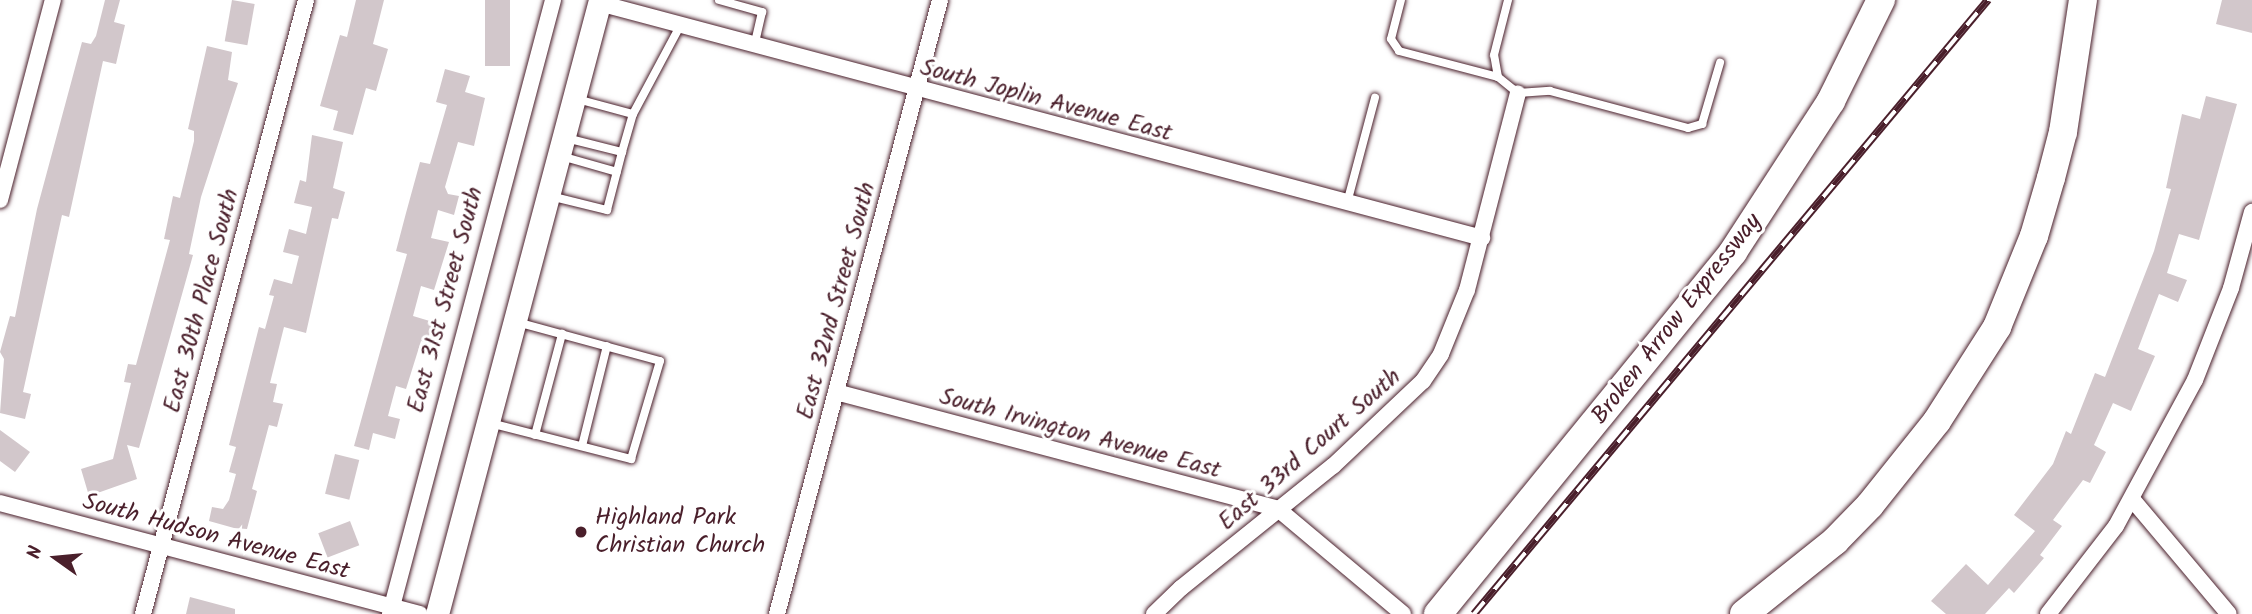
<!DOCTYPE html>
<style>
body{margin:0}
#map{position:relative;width:2252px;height:614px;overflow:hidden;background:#fff;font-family:Kalam,sans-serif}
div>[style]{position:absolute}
.building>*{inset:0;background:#d2c7cb;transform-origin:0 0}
.roads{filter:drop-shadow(0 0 2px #4a1f2b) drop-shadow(0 0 2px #4a1f2b)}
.service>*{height:8px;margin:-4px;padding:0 4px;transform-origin:4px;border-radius:4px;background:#fff}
.minor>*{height:16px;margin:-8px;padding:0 8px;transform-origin:8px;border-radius:8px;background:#fff}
.secondary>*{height:23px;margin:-11.5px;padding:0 11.5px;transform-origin:11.5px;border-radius:11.5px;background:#fff}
.motorway>*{height:28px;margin:-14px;padding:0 14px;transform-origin:14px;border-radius:14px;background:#fff}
.rail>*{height:8px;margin-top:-4px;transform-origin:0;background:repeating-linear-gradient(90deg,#fff 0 16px,#4a1f2b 0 32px);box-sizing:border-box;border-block:2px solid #4a1f2b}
.dots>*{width:19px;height:19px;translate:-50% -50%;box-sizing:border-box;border:4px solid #fff;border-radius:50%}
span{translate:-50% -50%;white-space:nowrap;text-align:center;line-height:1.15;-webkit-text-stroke:6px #fff;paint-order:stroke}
.street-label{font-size:24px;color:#4a1f2b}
.poi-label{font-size:24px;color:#4a1f2b}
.left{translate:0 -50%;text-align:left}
.north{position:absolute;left:21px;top:523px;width:70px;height:70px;-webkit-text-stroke:5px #fff;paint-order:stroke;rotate:285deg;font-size:19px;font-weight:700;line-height:28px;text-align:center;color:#4a1f2b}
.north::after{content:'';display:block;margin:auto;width:24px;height:32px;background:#4a1f2b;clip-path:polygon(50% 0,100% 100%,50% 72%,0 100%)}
</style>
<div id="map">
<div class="building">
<i style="clip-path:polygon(105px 0,120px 0,114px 22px,125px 25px,116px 64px,103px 61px,69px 217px,62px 215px,23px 392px,31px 394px,25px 419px,0 413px,4px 359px,0 352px,10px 316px,15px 317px,37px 209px,82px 42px,91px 44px,96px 36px)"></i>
<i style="left:232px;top:0;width:23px;height:42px;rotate:10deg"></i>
<i style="clip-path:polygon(356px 0,384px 0,373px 44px,388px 49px,376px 91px,366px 88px,353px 135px,333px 130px,338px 111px,320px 106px,340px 35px,347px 37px)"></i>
<i style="left:485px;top:0;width:25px;height:66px"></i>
<i style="clip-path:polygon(2222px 0,2252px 0,2252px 33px,2216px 24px)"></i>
<i style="clip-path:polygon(207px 46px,232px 52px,228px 80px,238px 83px,201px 197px,189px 254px,193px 255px,139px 448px,127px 445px,137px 479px,89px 496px,81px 469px,113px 459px,131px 383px,124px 382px,128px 364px,136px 365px,170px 240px,164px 239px,173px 196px,180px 198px,194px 141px,194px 131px,188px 129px)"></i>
<i style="clip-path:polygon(445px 69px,470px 76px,465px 92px,485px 98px,474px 146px,458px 142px,445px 187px,448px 194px,459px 196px,454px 215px,438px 210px,431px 238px,449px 242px,434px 290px,421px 286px,413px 316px,433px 322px,427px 343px,421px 341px,406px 389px,396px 386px,388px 416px,400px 419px,395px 439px,373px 433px,369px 450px,354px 446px,407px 254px,396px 251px,406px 213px,420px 162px,430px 164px,447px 105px,436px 102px)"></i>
<i style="clip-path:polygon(2206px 96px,2237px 104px,2199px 240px,2179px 234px,2167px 273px,2187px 280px,2178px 302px,2159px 294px,2138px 349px,2155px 356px,2131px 411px,2113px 403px,2094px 445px,2106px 452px,2090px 483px,2083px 480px,2053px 520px,2062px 526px,2040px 555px,2044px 558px,2014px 593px,2009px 588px,1985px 614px,1946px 614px,1931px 601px,1966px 564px,1988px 585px,2035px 531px,2014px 515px,2053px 464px,2066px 431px,2071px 434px,2095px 373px,2105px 377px,2154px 251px,2171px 189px,2166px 188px,2182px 114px,2200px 119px)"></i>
<i style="clip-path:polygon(312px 135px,343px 142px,333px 188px,345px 192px,338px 219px,332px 218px,306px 333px,284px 327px,270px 383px,277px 384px,273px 402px,283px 404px,277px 427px,269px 425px,252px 489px,257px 491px,247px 529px,234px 528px,209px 521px,212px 507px,223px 509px,229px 500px,236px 474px,229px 472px,236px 447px,229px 445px,259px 327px,265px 329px,274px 296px,269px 295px,274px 279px,292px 284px,299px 256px,283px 252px,289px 229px,306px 234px,312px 207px,294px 203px,300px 180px,306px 182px)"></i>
<i style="clip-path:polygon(0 430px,30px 452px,15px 472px,0 461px)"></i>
<i style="left:335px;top:454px;width:25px;height:41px;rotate:14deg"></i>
<i style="left:350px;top:521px;width:26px;height:34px;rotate:69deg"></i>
<i style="clip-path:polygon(190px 597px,235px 609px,235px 614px,186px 614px)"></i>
</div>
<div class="roads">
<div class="service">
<i style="left:719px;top:0;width:45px;rotate:15.6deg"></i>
<i style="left:762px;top:12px;width:36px;rotate:103deg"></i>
<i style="left:1401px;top:0;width:40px;rotate:104.4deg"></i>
<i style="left:1391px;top:39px;width:14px;rotate:56deg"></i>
<i style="left:1399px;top:51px;width:102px;rotate:14.7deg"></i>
<i style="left:1498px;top:77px;width:26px;rotate:39deg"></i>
<i style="left:1518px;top:93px;width:32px;rotate:-4deg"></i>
<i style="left:1550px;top:91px;width:143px;rotate:15deg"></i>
<i style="left:1688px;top:128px;width:15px;rotate:-16deg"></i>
<i style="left:1702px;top:124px;width:64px;rotate:-73.6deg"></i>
<i style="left:1498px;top:77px;width:22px;rotate:-100deg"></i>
<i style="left:1494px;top:55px;width:57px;rotate:-75.7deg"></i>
<i style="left:577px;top:99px;width:58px;rotate:15deg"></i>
<i style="left:633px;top:114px;width:100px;rotate:-61.9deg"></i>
<i style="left:566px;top:138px;width:58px;rotate:14deg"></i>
<i style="left:622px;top:152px;width:40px;rotate:-74deg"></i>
<i style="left:561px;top:156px;width:58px;rotate:15.9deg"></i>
<i style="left:550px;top:196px;width:59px;rotate:13.8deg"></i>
<i style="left:607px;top:210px;width:60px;rotate:-75.5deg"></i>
<i style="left:1347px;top:203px;width:109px;rotate:-75.1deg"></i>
<i style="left:490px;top:423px;width:146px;rotate:14.3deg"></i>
<i style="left:631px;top:459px;width:102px;rotate:-73.5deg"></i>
<i style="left:660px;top:361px;width:149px;rotate:-164.8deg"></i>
<i style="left:535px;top:435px;width:105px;rotate:-75deg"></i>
<i style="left:582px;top:446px;width:103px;rotate:-76deg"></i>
</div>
<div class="minor">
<i style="left:599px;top:3px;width:914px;rotate:14.9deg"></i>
<i style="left:0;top:200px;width:207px;rotate:-75.2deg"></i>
<i style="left:836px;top:392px;width:457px;rotate:14.8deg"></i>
<i style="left:1278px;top:509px;width:163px;rotate:40deg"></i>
<i style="left:2132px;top:499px;width:150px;rotate:49.9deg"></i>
<i style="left:0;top:503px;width:434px;rotate:14.8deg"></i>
<i style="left:143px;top:614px;width:635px;rotate:-75.13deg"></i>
<i style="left:390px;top:614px;width:635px;rotate:-75.13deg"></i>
<i style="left:777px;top:614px;width:635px;rotate:-75.13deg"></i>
<i style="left:1154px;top:614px;width:37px;rotate:-44deg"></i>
<i style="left:1181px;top:588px;width:195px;rotate:-38.8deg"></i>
<i style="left:1333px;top:466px;width:124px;rotate:-43.4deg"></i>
<i style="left:1423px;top:381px;width:32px;rotate:-56deg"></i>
<i style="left:1441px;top:354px;width:69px;rotate:-67.9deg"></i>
<i style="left:1467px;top:290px;width:203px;rotate:-75.5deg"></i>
<i style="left:2048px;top:614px;width:111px;rotate:-52.3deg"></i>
<i style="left:2116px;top:526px;width:166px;rotate:-61.6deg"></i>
<i style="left:2195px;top:380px;width:99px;rotate:-68.6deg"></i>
<i style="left:2231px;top:288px;width:79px;rotate:-74.6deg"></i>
</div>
<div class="secondary">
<i style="left:437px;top:614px;width:635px;rotate:-75.13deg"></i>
</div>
<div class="motorway">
<i style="left:1438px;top:614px;width:467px;rotate:-50.8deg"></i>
<i style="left:1733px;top:252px;width:180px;rotate:-57deg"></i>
<i style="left:1831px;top:101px;width:113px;rotate:-63.7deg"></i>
<i style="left:1744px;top:614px;width:117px;rotate:-38.7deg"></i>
<i style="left:1835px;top:541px;width:50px;rotate:-45.8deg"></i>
<i style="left:1870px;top:505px;width:107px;rotate:-51.4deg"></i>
<i style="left:1937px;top:421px;width:112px;rotate:-57.4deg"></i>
<i style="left:1997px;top:327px;width:98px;rotate:-67.9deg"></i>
<i style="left:2034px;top:236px;width:60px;rotate:-73.7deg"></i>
<i style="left:2051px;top:178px;width:48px;rotate:-75.4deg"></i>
<i style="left:2063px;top:132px;width:134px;rotate:-81.4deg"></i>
</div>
</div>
<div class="rail">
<i style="left:1474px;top:614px;width:801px;rotate:-50.07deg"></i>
</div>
<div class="dots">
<i style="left:581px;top:532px;background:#4a1f2b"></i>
</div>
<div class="street-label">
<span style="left:1046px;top:101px;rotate:15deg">South Joplin Avenue East</span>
<span style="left:446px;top:300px;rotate:-75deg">East 31st Street South</span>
<span style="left:202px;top:301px;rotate:-75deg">East 30th Place South</span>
<span style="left:837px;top:301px;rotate:-75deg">East 32nd Street South</span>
<span style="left:1677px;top:319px;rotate:-52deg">Broken Arrow Expressway</span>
<span style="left:1080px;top:434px;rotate:15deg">South Irvington Avenue East</span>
<span style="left:1310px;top:450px;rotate:-41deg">East 33rd Court South</span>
<span style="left:216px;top:537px;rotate:15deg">South Hudson Avenue East</span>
</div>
<div class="poi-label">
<span class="left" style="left:595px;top:532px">Highland Park<br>Christian Church</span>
</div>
<div class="north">N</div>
</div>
